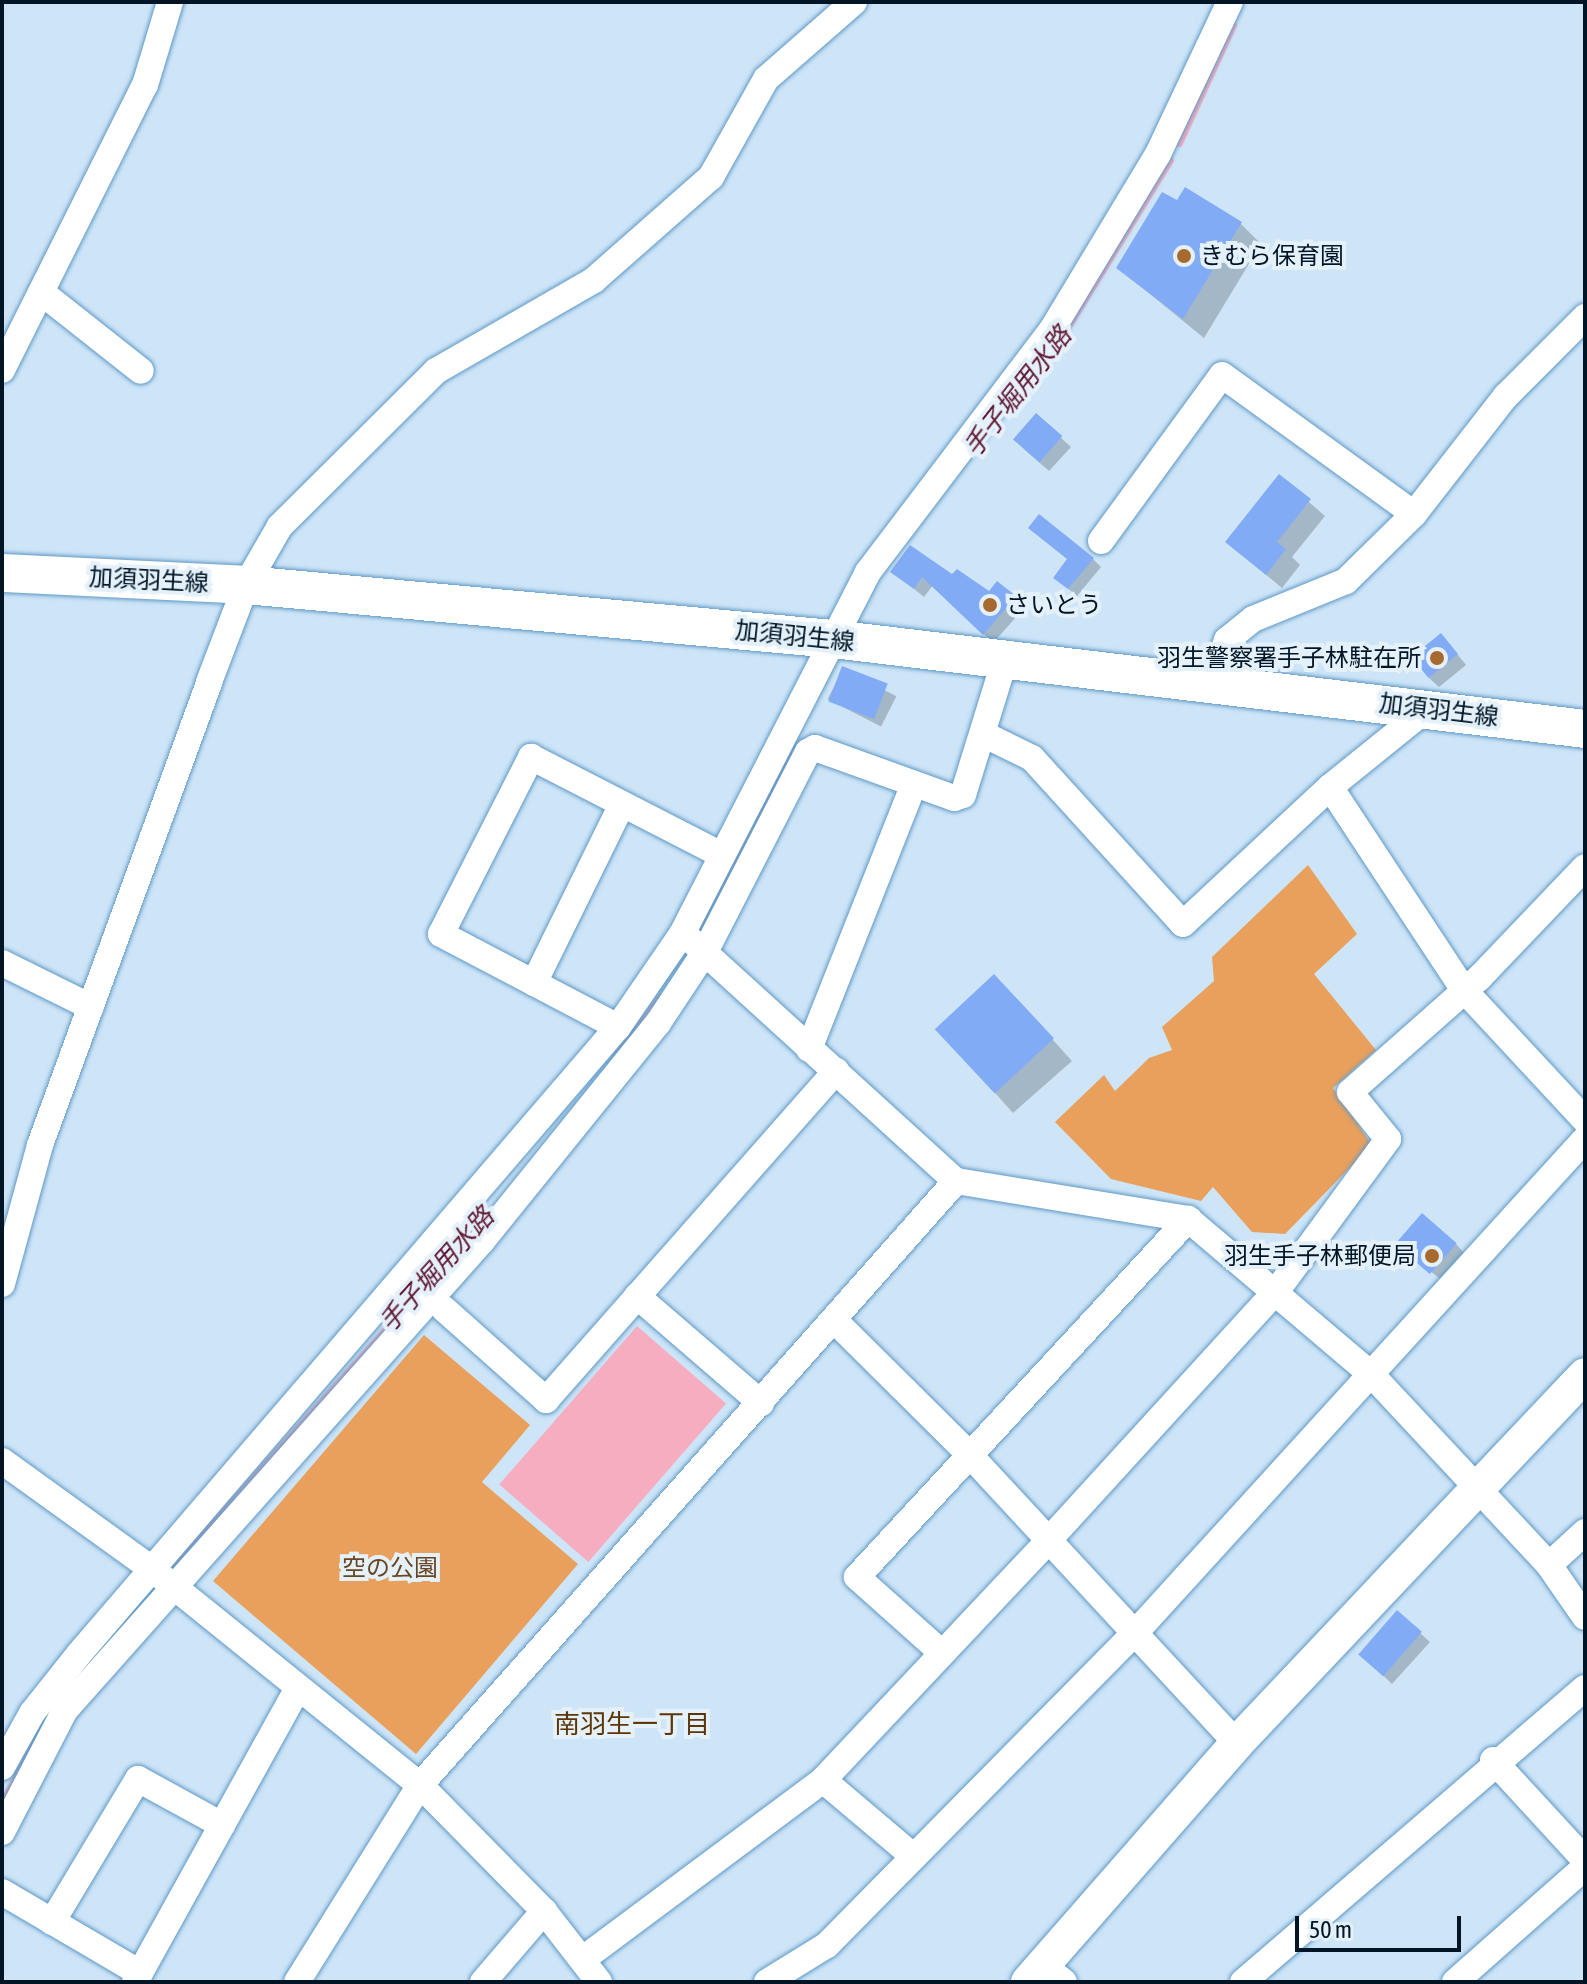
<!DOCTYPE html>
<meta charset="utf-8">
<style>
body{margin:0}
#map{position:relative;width:1587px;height:1984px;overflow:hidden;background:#cee5f8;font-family:"Asap Condensed","Noto Sans JP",sans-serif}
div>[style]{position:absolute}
.green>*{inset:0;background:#e9a05c}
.water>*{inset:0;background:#f6adc0;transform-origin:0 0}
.shadow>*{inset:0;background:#0003;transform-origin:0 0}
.stream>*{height:7px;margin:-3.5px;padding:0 3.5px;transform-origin:3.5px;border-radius:3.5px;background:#f6adc0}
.building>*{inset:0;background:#82abf6;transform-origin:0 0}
.roads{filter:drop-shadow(0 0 2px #5f99c5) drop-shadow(0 0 2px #5f99c5)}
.minor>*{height:26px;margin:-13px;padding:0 13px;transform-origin:13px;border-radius:13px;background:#fff}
.tertiary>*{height:34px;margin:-17px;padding:0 17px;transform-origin:17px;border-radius:17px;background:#fff}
.secondary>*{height:38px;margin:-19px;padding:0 19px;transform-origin:19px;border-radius:19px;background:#fff}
.dots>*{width:22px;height:22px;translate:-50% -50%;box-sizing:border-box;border:4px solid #e5f1fa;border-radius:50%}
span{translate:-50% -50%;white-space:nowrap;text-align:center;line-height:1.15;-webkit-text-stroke:8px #e5f1fa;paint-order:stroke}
.poi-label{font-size:24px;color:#001525}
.left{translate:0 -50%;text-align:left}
.right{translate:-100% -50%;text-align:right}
.street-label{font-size:24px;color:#001525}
.park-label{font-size:24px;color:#6a4522}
.water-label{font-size:26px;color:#5f1732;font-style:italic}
.neighbourhood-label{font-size:26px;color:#5d3507}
.frame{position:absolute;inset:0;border:4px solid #001525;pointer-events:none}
.scale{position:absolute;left:1295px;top:1916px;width:166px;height:36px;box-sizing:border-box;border:4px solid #001525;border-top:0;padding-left:10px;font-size:24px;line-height:28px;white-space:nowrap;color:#001525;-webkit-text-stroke:6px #e5f1fa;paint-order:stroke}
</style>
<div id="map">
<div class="green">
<i style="clip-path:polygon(1308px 865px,1357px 934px,1314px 974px,1376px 1050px,1333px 1088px,1372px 1145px,1285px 1234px,1252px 1232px,1213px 1187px,1201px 1201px,1111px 1179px,1055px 1122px,1104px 1075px,1115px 1091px,1149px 1058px,1172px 1050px,1162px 1027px,1214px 981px,1212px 957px)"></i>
<i style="clip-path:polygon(424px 1335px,530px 1425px,482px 1482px,578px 1564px,416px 1754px,213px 1581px)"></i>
</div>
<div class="water">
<i style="left:637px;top:1326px;width:118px;height:210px;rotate:41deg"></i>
</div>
<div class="shadow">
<i style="clip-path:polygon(1177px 203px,1241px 224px,1261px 244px,1204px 338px,1118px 268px)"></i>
<i style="clip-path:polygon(1036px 415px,1071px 447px,1049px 471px,1024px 449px)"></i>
<i style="clip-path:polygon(1279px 476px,1325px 516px,1292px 557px,1300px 565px,1282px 588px,1227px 542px)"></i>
<i style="clip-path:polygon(1093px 559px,1101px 567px,1077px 596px,1055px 578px,1069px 560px)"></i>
<i style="clip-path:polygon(893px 572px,953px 577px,989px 594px,997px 584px,1025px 607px,993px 643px,933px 585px,924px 597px)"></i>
<i style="clip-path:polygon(1450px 645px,1466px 665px,1439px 687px,1429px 678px)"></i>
<i style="left:843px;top:669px;width:60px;height:34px;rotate:27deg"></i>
<i style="clip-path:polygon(1014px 997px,1072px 1061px,1013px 1113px,938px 1029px)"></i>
<i style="clip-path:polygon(1456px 1244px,1465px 1254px,1443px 1281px,1407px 1253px)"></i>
<i style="clip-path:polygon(1420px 1633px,1430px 1642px,1392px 1684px,1370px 1663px)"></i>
</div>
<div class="stream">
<i style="left:1179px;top:143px;width:130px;rotate:-65.4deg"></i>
<i style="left:1059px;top:341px;width:212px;rotate:-58.5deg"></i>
<i style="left:701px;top:928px;width:195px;rotate:-62.8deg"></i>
<i style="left:617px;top:1054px;width:71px;rotate:-53deg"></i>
<i style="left:171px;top:1570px;width:478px;rotate:-48.3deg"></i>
<i style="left:2px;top:1803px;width:86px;rotate:-62.2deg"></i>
</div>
<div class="building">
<i style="clip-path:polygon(1185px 187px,1242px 222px,1183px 319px,1116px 268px,1162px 192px,1177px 200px)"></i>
<i style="left:1036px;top:413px;width:35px;height:35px;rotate:41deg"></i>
<i style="clip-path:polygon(1279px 474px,1311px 499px,1277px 542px,1286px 549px,1266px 575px,1225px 542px)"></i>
<i style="clip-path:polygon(1039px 514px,1094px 558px,1068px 589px,1053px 578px,1067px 559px,1028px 528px)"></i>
<i style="clip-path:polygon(910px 545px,952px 574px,957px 569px,989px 591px,997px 581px,1016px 596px,983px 635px,922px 577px,914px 589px,890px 572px)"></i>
<i style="left:1441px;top:633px;width:27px;height:38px;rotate:51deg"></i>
<i style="left:842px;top:666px;width:49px;height:38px;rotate:21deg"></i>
<i style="left:994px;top:974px;width:88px;height:81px;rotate:47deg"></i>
<i style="left:1422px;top:1213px;width:46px;height:41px;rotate:41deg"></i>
<i style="left:1397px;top:1610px;width:33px;height:59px;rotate:41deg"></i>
</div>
<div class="roads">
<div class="minor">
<i style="left:41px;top:292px;width:127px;rotate:38.3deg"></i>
<i style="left:2px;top:370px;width:319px;rotate:-63.4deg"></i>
<i style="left:145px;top:85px;width:87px;rotate:-73.2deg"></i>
<i style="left:1101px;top:541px;width:205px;rotate:-53.9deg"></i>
<i style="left:1222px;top:375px;width:237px;rotate:35.9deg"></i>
<i style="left:1213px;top:683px;width:45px;rotate:-72deg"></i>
<i style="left:1227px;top:640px;width:33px;rotate:-39deg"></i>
<i style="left:1253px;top:619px;width:100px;rotate:-22.2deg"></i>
<i style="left:1346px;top:581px;width:95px;rotate:-44.6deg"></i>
<i style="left:1414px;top:514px;width:150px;rotate:-52.1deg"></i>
<i style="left:1506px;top:396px;width:112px;rotate:-45deg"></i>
<i style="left:1428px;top:708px;width:126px;rotate:141.1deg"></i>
<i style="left:1330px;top:787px;width:243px;rotate:56.6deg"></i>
<i style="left:1464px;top:990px;width:178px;rotate:47.1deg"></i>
<i style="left:985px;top:735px;width:52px;rotate:26.1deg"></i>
<i style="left:1032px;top:758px;width:224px;rotate:47.7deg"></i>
<i style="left:1183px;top:924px;width:201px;rotate:-43deg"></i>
<i style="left:692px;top:941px;width:357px;rotate:42.3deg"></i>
<i style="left:956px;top:1181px;width:235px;rotate:9.3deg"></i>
<i style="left:1188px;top:1219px;width:240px;rotate:40.3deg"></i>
<i style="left:1371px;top:1374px;width:261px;rotate:47deg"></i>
<i style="left:1549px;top:1565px;width:63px;rotate:55.3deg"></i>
<i style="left:2px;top:963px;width:99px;rotate:26.3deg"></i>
<i style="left:534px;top:983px;width:199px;rotate:-63.8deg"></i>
<i style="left:618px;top:1027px;width:200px;rotate:-152.3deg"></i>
<i style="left:441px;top:934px;width:199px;rotate:-63deg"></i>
<i style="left:531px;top:757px;width:215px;rotate:27.2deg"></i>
<i style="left:809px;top:1049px;width:285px;rotate:-68.4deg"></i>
<i style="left:2px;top:1284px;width:144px;rotate:-74.7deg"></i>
<i style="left:40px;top:1145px;width:493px;rotate:-69.9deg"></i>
<i style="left:209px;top:682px;width:104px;rotate:-69.1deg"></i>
<i style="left:246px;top:585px;width:68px;rotate:-60deg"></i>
<i style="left:280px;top:526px;width:220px;rotate:-44.8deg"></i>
<i style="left:436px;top:371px;width:182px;rotate:-29.9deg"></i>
<i style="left:594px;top:280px;width:156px;rotate:-41.4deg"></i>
<i style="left:711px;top:177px;width:112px;rotate:-60.7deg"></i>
<i style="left:766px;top:79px;width:117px;rotate:-41.2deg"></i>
<i style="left:637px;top:1296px;width:164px;rotate:40.8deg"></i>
<i style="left:444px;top:1309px;width:137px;rotate:41.7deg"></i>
<i style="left:546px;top:1400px;width:439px;rotate:-48.6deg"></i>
<i style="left:834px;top:1320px;width:189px;rotate:44.8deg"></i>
<i style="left:968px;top:1453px;width:396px;rotate:47.2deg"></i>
<i style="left:2px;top:1461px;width:185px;rotate:35.8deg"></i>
<i style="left:152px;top:1569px;width:344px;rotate:38.9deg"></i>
<i style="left:420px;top:1785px;width:232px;rotate:122deg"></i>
<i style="left:1549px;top:1565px;width:49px;rotate:-42.5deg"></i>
<i style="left:942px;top:1653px;width:114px;rotate:-138.2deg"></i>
<i style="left:857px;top:1577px;width:488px;rotate:-47.2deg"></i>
<i style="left:1493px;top:1760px;width:136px;rotate:47.4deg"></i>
<i style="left:2px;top:1767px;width:62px;rotate:-60.9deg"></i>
<i style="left:32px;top:1713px;width:75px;rotate:-51.5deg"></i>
<i style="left:79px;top:1654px;width:827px;rotate:-49.32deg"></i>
<i style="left:618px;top:1027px;width:113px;rotate:-55.5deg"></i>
<i style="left:682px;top:934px;width:407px;rotate:-62.8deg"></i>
<i style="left:868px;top:572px;width:306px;rotate:-52.8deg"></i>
<i style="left:1053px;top:328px;width:203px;rotate:-58.9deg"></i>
<i style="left:1158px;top:154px;width:168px;rotate:-64.7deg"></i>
<i style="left:823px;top:1780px;width:119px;rotate:40.2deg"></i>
<i style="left:2px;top:1832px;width:137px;rotate:-62.7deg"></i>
<i style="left:65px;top:1710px;width:628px;rotate:-48.36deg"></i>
<i style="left:482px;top:1241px;width:280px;rotate:-51.1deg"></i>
<i style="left:658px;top:1023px;width:85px;rotate:-56.5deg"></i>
<i style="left:705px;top:952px;width:225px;rotate:-62.8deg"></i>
<i style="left:808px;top:752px;width:8px;rotate:-30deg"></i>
<i style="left:815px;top:748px;width:148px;rotate:19.8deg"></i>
<i style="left:954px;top:798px;width:9px;rotate:-18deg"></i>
<i style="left:963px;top:795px;width:142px;rotate:-72.8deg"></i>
<i style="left:2px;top:1892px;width:160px;rotate:30.4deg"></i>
<i style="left:52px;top:1922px;width:167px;rotate:-59deg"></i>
<i style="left:138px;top:1779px;width:96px;rotate:28.7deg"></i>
<i style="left:583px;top:1959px;width:299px;rotate:-36.7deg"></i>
<i style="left:823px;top:1780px;width:328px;rotate:-46.7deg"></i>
<i style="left:1048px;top:1541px;width:341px;rotate:-47.6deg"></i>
<i style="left:1278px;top:1289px;width:186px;rotate:-53.7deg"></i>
<i style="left:1388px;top:1139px;width:60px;rotate:-129deg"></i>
<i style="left:1350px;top:1092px;width:172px;rotate:-41.5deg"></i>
<i style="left:1479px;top:978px;width:153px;rotate:-46.3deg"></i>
<i style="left:1041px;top:1964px;width:29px;rotate:38deg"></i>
<i style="left:135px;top:1982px;width:336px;rotate:-61deg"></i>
<i style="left:483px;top:1982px;width:94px;rotate:-49.3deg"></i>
<i style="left:599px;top:1982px;width:90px;rotate:-127.8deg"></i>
<i style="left:544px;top:1911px;width:177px;rotate:-134.5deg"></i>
<i style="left:420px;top:1785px;width:808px;rotate:-48.41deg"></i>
<i style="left:767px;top:1982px;width:70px;rotate:-31.7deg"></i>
<i style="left:827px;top:1945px;width:438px;rotate:-45.4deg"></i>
<i style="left:1135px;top:1633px;width:668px;rotate:-47.67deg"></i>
<i style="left:1243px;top:1982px;width:451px;rotate:-40.7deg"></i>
<i style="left:1455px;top:1982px;width:174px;rotate:-41.5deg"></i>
</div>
<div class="tertiary">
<i style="left:1028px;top:1982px;width:317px;rotate:-48.8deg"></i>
<i style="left:1237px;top:1743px;width:506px;rotate:-46.6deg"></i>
</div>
<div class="secondary">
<i style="left:2px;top:573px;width:244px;rotate:2.8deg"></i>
<i style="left:246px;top:585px;width:589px;rotate:5.26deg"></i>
<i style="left:833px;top:639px;width:757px;rotate:6.82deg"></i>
</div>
</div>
<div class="dots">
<i style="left:1184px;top:256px;background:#a76a2e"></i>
<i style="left:990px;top:605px;background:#a76a2e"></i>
<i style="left:1437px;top:658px;background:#a76a2e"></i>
<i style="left:1432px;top:1256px;background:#a76a2e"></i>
</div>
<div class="poi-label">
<span class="left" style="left:1200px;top:256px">きむら保育園</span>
<span class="left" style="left:1006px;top:605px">さいとう</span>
<span class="right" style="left:1421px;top:658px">羽生警察署手子林駐在所</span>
<span class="right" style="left:1416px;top:1256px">羽生手子林郵便局</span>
</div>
<div class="street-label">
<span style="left:149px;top:580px;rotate:3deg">加須羽生線</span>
<span style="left:795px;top:636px;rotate:6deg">加須羽生線</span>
<span style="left:1439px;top:710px;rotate:7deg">加須羽生線</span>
</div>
<div class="park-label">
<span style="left:390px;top:1568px">空の公園</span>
</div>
<div class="water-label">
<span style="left:1018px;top:392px;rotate:-52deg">手子堀用水路</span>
<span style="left:437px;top:1270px;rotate:-48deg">手子堀用水路</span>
</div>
<div class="neighbourhood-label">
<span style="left:632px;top:1725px">南羽生一丁目</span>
</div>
<div class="frame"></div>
<div class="scale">50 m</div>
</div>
